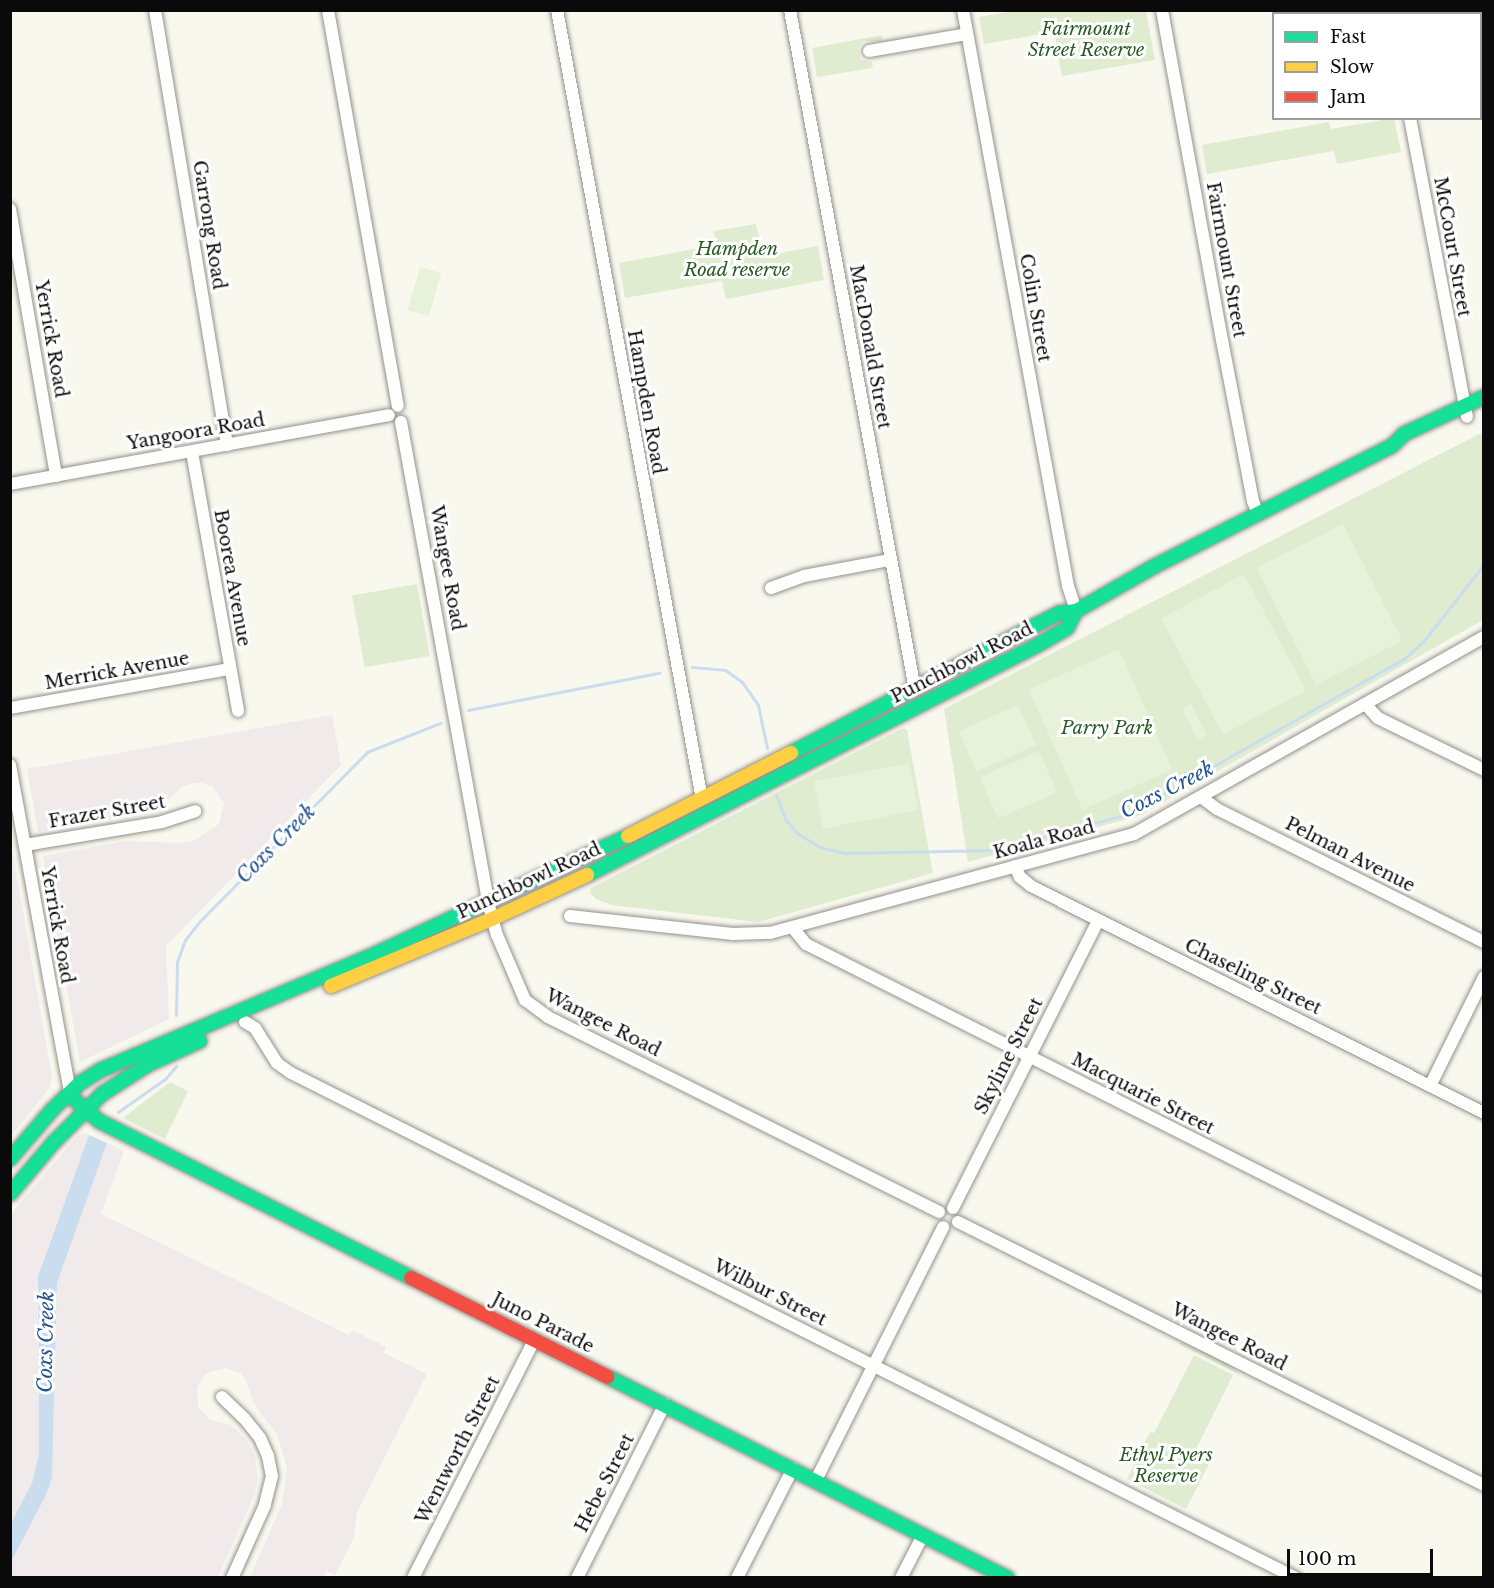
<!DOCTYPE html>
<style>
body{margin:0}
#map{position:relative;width:1494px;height:1588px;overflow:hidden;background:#f9f8ee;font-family:"Libre Baskerville",serif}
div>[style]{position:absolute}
.industrial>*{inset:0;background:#f0eaeb}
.green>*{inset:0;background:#dfecd0;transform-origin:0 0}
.pitch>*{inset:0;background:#e8f1da;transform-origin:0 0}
.water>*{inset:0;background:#c9ddef}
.stream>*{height:3px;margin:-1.5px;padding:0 1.5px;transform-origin:1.5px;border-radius:1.5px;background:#c9ddef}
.roads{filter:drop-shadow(0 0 2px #92918d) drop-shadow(0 0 2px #92918d)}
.street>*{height:12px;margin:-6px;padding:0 6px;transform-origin:6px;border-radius:6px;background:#fefefc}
.fast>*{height:14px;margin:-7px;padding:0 7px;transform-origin:7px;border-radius:7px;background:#16e098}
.slow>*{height:14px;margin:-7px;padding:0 7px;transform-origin:7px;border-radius:7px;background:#ffcf43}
.jam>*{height:14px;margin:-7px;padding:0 7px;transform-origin:7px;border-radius:7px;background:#f24e42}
span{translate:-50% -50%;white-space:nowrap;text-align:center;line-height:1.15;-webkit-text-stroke:6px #fff;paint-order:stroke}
.park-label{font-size:18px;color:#285a23;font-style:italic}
.street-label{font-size:18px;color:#0a0a0a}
.water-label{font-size:20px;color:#22538e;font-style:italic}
.frame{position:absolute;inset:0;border:12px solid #0a0a0a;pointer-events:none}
.legend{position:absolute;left:1272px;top:12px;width:210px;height:108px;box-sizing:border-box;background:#fff;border:2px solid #9d9d9d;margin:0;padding:8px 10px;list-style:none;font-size:18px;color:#0a0a0a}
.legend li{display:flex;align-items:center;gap:12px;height:30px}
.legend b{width:30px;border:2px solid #9d9d9d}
.scale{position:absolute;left:1287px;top:1549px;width:146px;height:27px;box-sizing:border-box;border:3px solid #0a0a0a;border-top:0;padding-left:8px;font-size:18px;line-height:21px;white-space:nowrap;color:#0a0a0a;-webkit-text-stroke:4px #fff;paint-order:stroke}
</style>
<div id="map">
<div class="industrial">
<i style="clip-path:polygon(332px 715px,341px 765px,166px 946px,169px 1019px,80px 1062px,43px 856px,125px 841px,180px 843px,196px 840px,219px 824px,224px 804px,213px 787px,202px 783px,192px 783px,181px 788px,157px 810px,38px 832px,27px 769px)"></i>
<i style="clip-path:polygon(11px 843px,52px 1077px,49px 1089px,11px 1136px)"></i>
<i style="clip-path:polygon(85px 1133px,89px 1135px,43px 1261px,37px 1288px,39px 1454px,32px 1483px,11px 1523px,11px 1214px,77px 1136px)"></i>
<i style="clip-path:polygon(107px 1143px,124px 1151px,101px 1214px,349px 1335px,352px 1330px,386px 1347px,384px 1353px,427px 1374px,357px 1512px,354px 1537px,335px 1575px,326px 1571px,323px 1577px,250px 1577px,282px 1504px,287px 1468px,277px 1434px,254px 1404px,246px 1380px,240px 1373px,226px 1368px,209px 1372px,203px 1377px,197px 1388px,198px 1407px,210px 1420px,231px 1425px,246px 1439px,255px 1456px,258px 1480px,254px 1496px,218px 1577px,11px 1578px,11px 1562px,46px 1495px,52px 1478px,57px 1283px)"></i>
</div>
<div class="green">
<i style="clip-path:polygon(1014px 11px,1146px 11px,1155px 60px,1062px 76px,1054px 32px,984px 44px,979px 17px)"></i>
<i style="clip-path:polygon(882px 35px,882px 41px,863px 41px,858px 48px,861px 60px,872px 62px,873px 68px,817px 77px,812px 48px)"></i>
<i style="clip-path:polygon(1394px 118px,1401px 152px,1337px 164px,1334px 151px,1207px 174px,1202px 145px,1329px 122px,1331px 129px)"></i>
<i style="clip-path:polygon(756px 224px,763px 256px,818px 246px,824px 280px,726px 299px,722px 281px,625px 298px,619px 263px,716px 245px,714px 231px)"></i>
<i style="clip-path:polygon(1483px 432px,1483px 620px,1139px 816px,968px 862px,944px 709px)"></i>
<i style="left:417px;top:584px;width:73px;height:66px;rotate:80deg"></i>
<i style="clip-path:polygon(903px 728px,907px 730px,933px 873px,758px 922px,611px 905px,596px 899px,590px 893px,591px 888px)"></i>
<i style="clip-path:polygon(170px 1082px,188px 1091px,165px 1139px,123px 1118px)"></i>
<i style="clip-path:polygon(1181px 1342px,1227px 1362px,1240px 1375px,1179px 1344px)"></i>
<i style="clip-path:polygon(1194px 1355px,1233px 1375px,1194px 1453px,1210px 1462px,1186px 1509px,1127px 1479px,1150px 1432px,1154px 1433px)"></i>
</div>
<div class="pitch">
<i style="left:420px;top:267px;width:22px;height:45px;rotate:16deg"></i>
<i style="left:1343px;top:524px;width:131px;height:97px;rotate:63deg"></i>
<i style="left:1244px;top:574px;width:132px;height:94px;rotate:62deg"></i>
<i style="left:1119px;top:649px;width:132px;height:99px;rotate:66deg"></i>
<i style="left:1191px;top:704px;width:35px;height:10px;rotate:63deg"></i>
<i style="left:1018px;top:705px;width:44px;height:65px;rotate:66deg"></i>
<i style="left:1039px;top:751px;width:45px;height:65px;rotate:66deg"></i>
<i style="left:909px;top:763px;width:48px;height:97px;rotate:79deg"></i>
</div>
<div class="water">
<i style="clip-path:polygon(89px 1135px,107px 1143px,57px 1283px,52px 1478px,46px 1495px,11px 1562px,11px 1523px,32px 1483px,39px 1454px,38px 1276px)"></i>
</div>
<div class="stream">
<i style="left:692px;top:667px;width:33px;rotate:5deg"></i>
<i style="left:725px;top:670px;width:21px;rotate:35deg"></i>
<i style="left:742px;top:682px;width:28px;rotate:55deg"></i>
<i style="left:758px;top:705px;width:44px;rotate:78.2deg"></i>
<i style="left:468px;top:710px;width:195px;rotate:-11deg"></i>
<i style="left:776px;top:795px;width:26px;rotate:69deg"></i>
<i style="left:785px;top:819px;width:18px;rotate:49deg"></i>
<i style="left:797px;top:833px;width:26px;rotate:32deg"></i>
<i style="left:819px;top:847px;width:27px;rotate:13deg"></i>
<i style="left:845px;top:853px;width:152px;rotate:-1.1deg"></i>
<i style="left:997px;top:850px;width:138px;rotate:-15.5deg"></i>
<i style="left:1130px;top:813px;width:316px;rotate:-29.4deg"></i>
<i style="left:1405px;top:658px;width:24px;rotate:-42deg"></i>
<i style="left:1423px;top:642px;width:99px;rotate:-52deg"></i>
<i style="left:176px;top:1015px;width:53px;rotate:-88.9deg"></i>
<i style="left:177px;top:962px;width:23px;rotate:-70deg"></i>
<i style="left:185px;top:940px;width:24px;rotate:-52deg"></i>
<i style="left:200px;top:921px;width:238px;rotate:-45.3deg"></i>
<i style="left:367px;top:752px;width:79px;rotate:-21.7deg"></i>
<i style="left:118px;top:1112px;width:59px;rotate:-35.3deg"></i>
<i style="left:166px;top:1078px;width:16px;rotate:-50deg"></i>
</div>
<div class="roads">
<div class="street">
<i style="left:155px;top:10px;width:441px;rotate:80.6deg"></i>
<i style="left:328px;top:10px;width:402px;rotate:80deg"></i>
<i style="left:557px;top:10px;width:802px;rotate:79.59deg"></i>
<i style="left:790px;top:10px;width:691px;rotate:79.58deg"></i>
<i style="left:963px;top:10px;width:585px;rotate:79.67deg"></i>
<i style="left:1068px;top:586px;width:26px;rotate:72deg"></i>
<i style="left:1162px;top:10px;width:335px;rotate:79.7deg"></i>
<i style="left:1222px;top:340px;width:164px;rotate:79.1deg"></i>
<i style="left:1253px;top:501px;width:14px;rotate:69deg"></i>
<i style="left:1390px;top:10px;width:4px;rotate:76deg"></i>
<i style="left:869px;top:51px;width:99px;rotate:-9.8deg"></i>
<i style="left:1410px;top:118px;width:304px;rotate:79.2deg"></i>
<i style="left:10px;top:209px;width:271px;rotate:80.2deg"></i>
<i style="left:401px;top:422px;width:488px;rotate:79.7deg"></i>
<i style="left:488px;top:902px;width:34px;rotate:75deg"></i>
<i style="left:497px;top:935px;width:71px;rotate:66.7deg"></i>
<i style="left:525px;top:1000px;width:29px;rotate:36deg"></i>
<i style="left:548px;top:1017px;width:437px;rotate:26.5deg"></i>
<i style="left:192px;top:452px;width:263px;rotate:79.9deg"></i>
<i style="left:10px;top:484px;width:385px;rotate:-10.3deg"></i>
<i style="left:771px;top:588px;width:35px;rotate:-20deg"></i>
<i style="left:804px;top:576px;width:86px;rotate:-10.7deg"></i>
<i style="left:1365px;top:704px;width:19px;rotate:47deg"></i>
<i style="left:1378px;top:718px;width:118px;rotate:26.1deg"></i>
<i style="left:10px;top:708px;width:223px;rotate:-10.1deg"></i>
<i style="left:10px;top:765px;width:332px;rotate:79.6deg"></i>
<i style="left:1201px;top:797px;width:20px;rotate:37deg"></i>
<i style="left:1217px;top:809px;width:298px;rotate:26.5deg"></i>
<i style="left:25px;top:845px;width:139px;rotate:-9.5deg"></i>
<i style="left:162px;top:822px;width:35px;rotate:-18deg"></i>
<i style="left:1015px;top:866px;width:12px;rotate:66deg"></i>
<i style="left:1020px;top:877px;width:14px;rotate:39deg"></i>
<i style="left:1031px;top:886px;width:507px;rotate:26.62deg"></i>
<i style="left:570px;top:916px;width:164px;rotate:6.3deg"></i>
<i style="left:733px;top:934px;width:37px;rotate:-2deg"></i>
<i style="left:770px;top:933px;width:377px;rotate:-15.2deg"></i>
<i style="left:1134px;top:834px;width:402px;rotate:-29.4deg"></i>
<i style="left:793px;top:928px;width:21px;rotate:51deg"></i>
<i style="left:806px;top:944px;width:759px;rotate:26.7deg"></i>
<i style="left:245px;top:1022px;width:12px;rotate:31deg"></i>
<i style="left:255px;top:1028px;width:41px;rotate:57.8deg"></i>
<i style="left:277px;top:1063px;width:17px;rotate:36deg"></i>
<i style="left:291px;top:1073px;width:1125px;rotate:26.68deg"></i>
<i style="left:1430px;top:1086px;width:122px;rotate:-63.6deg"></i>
<i style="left:953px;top:1208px;width:322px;rotate:-63.2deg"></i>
<i style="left:958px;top:1222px;width:588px;rotate:26.57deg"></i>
<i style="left:222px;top:1397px;width:30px;rotate:44deg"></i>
<i style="left:244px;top:1418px;width:26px;rotate:51deg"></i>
<i style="left:260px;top:1438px;width:20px;rotate:66deg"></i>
<i style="left:268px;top:1456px;width:20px;rotate:79deg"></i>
<i style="left:272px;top:1476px;width:30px;rotate:104deg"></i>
<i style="left:265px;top:1505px;width:80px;rotate:114.3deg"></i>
<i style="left:816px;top:1480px;width:283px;rotate:-63.3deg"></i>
<i style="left:413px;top:1578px;width:268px;rotate:-63deg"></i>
<i style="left:577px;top:1578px;width:195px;rotate:-63.2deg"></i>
<i style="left:737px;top:1578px;width:123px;rotate:-63deg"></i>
<i style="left:901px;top:1578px;width:48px;rotate:-62.9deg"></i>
</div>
<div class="fast">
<i style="left:791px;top:753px;width:302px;rotate:-27.6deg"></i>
<i style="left:1059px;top:613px;width:17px;rotate:-7deg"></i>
<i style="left:1076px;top:611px;width:91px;rotate:-29.7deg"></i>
<i style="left:1155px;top:566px;width:266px;rotate:-26.9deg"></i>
<i style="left:1392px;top:446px;width:17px;rotate:-45deg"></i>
<i style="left:1404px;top:434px;width:88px;rotate:-24.8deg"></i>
<i style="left:587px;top:875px;width:506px;rotate:-27.02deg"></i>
<i style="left:1038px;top:645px;width:34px;rotate:-30deg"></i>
<i style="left:1067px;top:628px;width:19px;rotate:-62deg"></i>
<i style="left:76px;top:1101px;width:30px;rotate:41deg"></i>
<i style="left:99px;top:1121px;width:349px;rotate:26.7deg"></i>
<i style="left:10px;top:1159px;width:65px;rotate:-49.4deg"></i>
<i style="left:52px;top:1110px;width:39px;rotate:-44deg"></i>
<i style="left:80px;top:1083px;width:25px;rotate:-32deg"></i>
<i style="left:101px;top:1070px;width:298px;rotate:-22.9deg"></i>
<i style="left:375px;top:954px;width:279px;rotate:-25deg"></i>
<i style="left:10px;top:1194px;width:68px;rotate:-49.8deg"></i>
<i style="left:54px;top:1142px;width:68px;rotate:-45deg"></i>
<i style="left:102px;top:1094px;width:56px;rotate:-32.6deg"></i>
<i style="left:149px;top:1064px;width:56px;rotate:-24.3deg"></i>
<i style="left:608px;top:1377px;width:447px;rotate:26.7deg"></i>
</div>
<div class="slow">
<i style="left:628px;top:836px;width:183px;rotate:-27deg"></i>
<i style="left:331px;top:986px;width:174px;rotate:-22.6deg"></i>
<i style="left:492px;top:919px;width:105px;rotate:-24.9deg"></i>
</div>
<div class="jam">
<i style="left:411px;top:1278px;width:220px;rotate:26.7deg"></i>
</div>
</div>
<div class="park-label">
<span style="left:1086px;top:40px">Fairmount<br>Street Reserve</span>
<span style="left:737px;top:260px">Hampden<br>Road reserve</span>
<span style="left:1107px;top:728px">Parry Park</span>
<span style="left:1166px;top:1466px">Ethyl Pyers<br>Reserve</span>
</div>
<div class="street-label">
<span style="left:209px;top:225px;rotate:81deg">Garrong Road</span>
<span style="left:1452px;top:247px;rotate:80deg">McCourt Street</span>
<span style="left:1226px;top:260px;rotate:80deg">Fairmount Street</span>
<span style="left:1035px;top:308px;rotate:80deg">Colin Street</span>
<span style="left:51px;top:339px;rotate:80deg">Yerrick Road</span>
<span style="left:870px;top:347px;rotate:80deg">MacDonald Street</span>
<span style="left:646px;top:402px;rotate:80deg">Hampden Road</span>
<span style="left:196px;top:432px;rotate:-10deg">Yangoora Road</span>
<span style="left:447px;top:568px;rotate:80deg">Wangee Road</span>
<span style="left:232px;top:578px;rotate:80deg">Boorea Avenue</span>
<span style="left:962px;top:663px;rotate:-27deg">Punchbowl Road</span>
<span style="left:117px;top:671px;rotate:-10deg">Merrick Avenue</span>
<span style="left:107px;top:812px;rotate:-10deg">Frazer Street</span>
<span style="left:1044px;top:840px;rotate:-15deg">Koala Road</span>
<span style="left:1350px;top:855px;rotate:27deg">Pelman Avenue</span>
<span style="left:529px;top:881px;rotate:-25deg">Punchbowl Road</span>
<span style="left:57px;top:925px;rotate:80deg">Yerrick Road</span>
<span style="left:1253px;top:977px;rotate:26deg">Chaseling Street</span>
<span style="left:603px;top:1023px;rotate:27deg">Wangee Road</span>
<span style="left:1009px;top:1056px;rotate:-63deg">Skyline Street</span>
<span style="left:1143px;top:1094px;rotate:27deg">Macquarie Street</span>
<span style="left:770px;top:1293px;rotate:27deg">Wilbur Street</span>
<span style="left:543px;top:1323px;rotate:27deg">Juno Parade</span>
<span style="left:1229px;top:1337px;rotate:27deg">Wangee Road</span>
<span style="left:458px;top:1450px;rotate:-63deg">Wentworth Street</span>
<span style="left:605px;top:1483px;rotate:-63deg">Hebe Street</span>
</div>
<div class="water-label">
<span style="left:1167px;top:790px;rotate:-27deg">Coxs Creek</span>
<span style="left:276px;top:844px;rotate:-45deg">Coxs Creek</span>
<span style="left:46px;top:1342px;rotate:-89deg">Coxs Creek</span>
</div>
<div class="frame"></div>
<ul class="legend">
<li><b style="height:8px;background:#16e098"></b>Fast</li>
<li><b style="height:8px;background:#ffcf43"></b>Slow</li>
<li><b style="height:8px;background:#f24e42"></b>Jam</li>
</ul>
<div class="scale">100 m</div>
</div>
